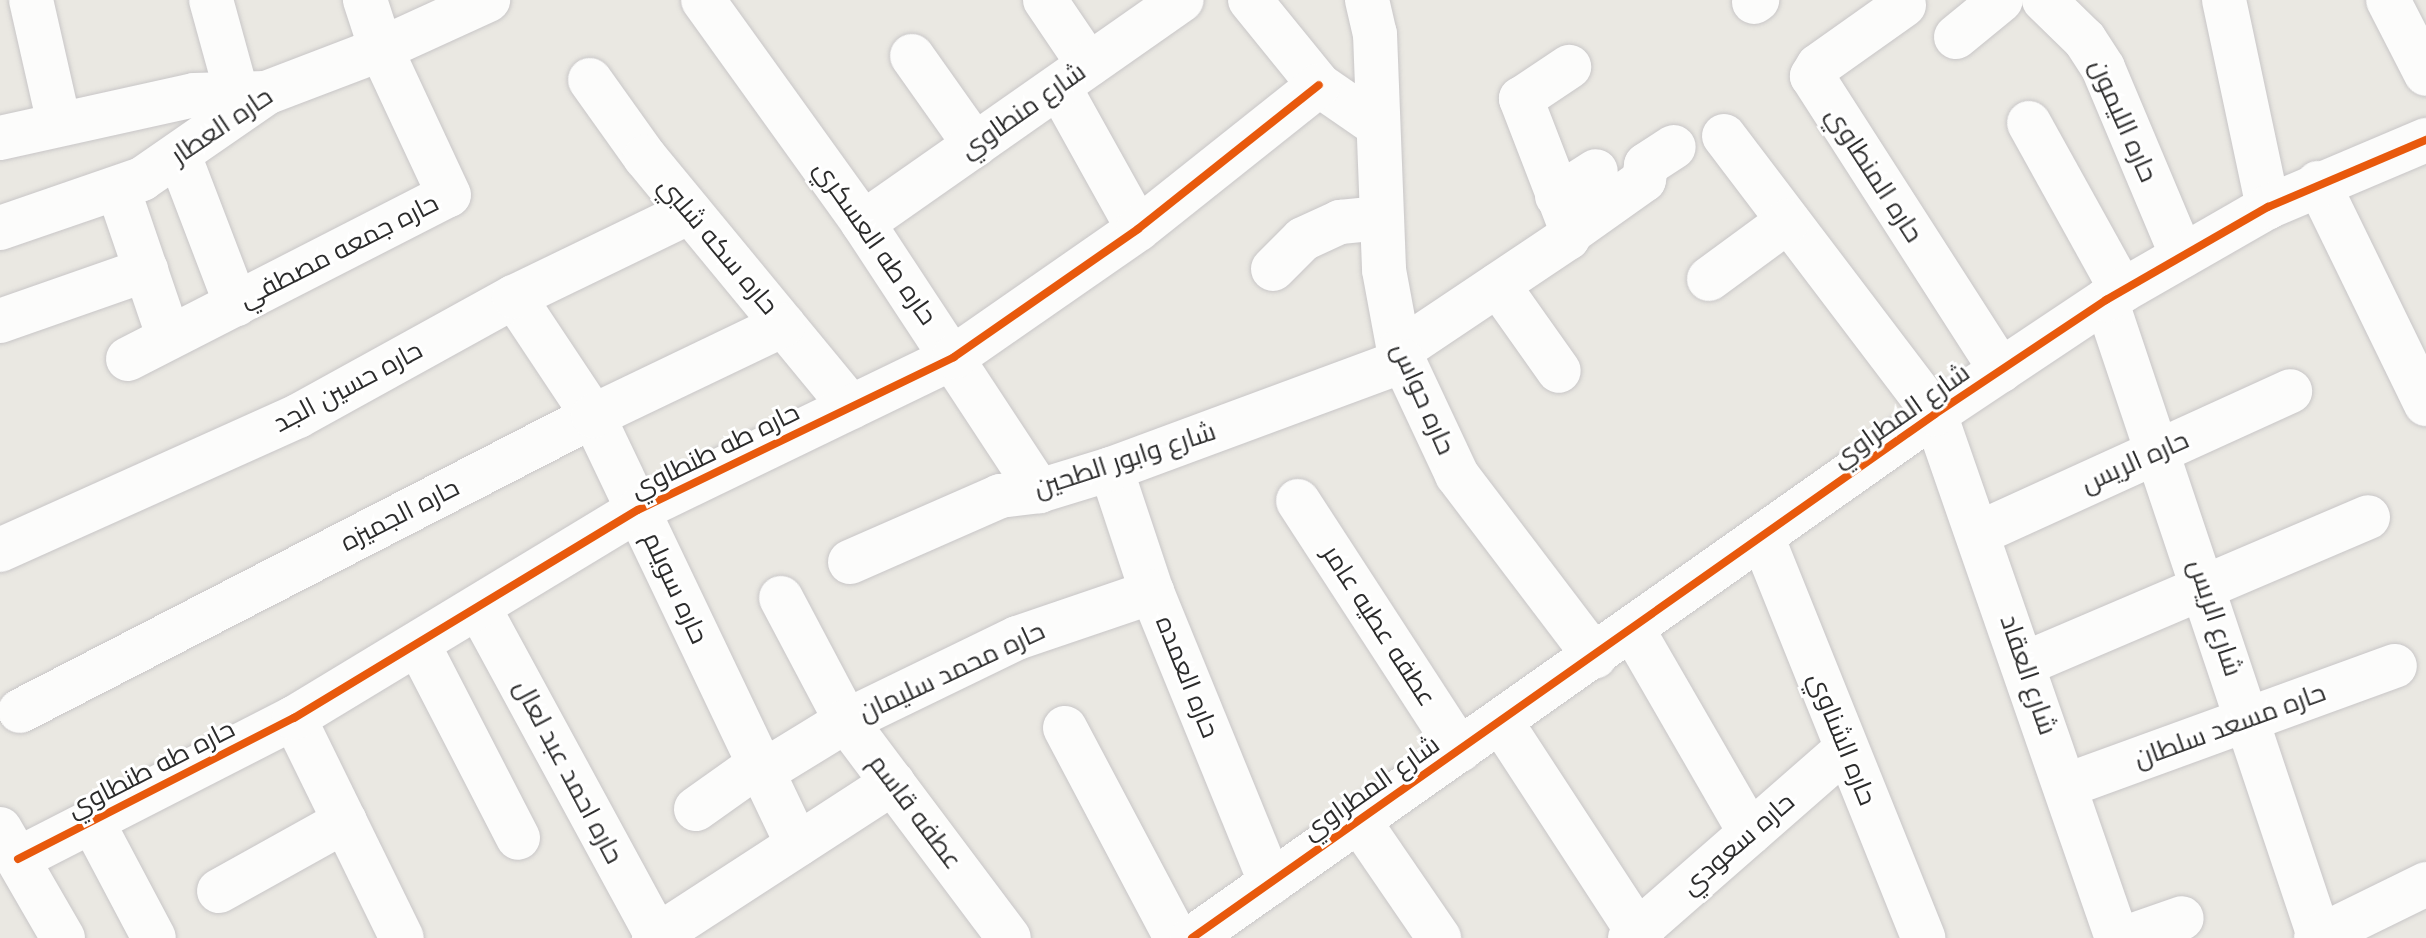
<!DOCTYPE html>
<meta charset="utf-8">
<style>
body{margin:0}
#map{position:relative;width:2426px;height:938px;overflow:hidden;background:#eae8e2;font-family:Poppins,Cairo,sans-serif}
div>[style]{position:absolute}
.roads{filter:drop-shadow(0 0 2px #c8c6c7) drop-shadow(0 0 2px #c8c6c7)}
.street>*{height:44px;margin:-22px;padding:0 22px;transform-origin:22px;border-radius:22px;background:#fcfcfb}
.secondary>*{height:44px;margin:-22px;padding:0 22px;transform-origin:22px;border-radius:22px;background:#fcfcfb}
.cycleway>*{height:8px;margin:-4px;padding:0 4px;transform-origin:4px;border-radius:4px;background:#e8590c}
span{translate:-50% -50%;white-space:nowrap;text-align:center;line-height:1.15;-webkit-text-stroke:6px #fff;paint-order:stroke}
.street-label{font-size:26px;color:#2c2c2c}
</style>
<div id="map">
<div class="roads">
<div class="street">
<i style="left:31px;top:0;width:126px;rotate:77.2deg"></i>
<i style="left:211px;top:0;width:94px;rotate:74.6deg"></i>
<i style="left:703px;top:0;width:274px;rotate:54.3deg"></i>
<i style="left:863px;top:223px;width:321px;rotate:56.7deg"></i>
<i style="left:1045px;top:0;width:78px;rotate:55.9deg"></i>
<i style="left:1250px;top:0;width:109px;rotate:50.9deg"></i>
<i style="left:1319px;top:85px;width:70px;rotate:34.6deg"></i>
<i style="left:1367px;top:0;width:35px;rotate:77deg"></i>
<i style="left:1375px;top:34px;width:236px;rotate:87.8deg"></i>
<i style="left:1384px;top:270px;width:82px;rotate:79.5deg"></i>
<i style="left:1399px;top:351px;width:137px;rotate:64.9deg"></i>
<i style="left:1457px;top:475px;width:228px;rotate:52.8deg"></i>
<i style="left:2044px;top:0;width:57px;rotate:44.3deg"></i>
<i style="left:2085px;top:40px;width:33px;rotate:57deg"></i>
<i style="left:2103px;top:68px;width:204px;rotate:67.2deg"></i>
<i style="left:2224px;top:0;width:212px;rotate:78deg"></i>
<i style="left:2388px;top:0;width:83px;rotate:62.8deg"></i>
<i style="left:1754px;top:2px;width:4px;rotate:-34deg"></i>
<i style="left:1904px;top:5px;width:105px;rotate:144.7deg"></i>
<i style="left:1818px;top:66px;width:12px;rotate:121deg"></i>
<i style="left:1812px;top:76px;width:350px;rotate:57.3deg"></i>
<i style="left:1956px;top:37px;width:58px;rotate:-39.4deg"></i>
<i style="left:912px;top:56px;width:109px;rotate:54.7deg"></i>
<i style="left:590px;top:80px;width:95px;rotate:54.5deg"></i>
<i style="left:645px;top:157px;width:324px;rotate:50.5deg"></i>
<i style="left:1059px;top:87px;width:162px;rotate:60.9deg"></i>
<i style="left:2029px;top:123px;width:192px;rotate:61deg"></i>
<i style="left:1724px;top:136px;width:349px;rotate:52.8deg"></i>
<i style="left:0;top:138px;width:199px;rotate:-12.5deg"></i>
<i style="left:194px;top:95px;width:72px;rotate:-1.6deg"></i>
<i style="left:179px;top:155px;width:160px;rotate:69.1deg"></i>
<i style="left:2318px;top:183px;width:246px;rotate:64deg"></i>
<i style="left:118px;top:189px;width:157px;rotate:71.1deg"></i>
<i style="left:1557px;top:196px;width:46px;rotate:-32.7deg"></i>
<i style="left:863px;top:223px;width:389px;rotate:-35deg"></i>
<i style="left:0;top:228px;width:150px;rotate:-19deg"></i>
<i style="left:142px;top:179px;width:151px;rotate:-34.7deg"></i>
<i style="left:266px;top:93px;width:123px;rotate:-20.9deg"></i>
<i style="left:381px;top:49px;width:118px;rotate:-24.6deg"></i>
<i style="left:1572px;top:231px;width:88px;rotate:-35.3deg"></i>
<i style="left:1644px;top:180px;width:15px;rotate:-82deg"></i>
<i style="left:1646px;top:165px;width:33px;rotate:-33deg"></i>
<i style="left:1273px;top:269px;width:42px;rotate:-45deg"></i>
<i style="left:1303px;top:239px;width:41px;rotate:-24.7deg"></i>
<i style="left:1340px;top:222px;width:41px;rotate:-5.6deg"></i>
<i style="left:1709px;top:279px;width:98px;rotate:-36.3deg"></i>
<i style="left:1498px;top:285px;width:105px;rotate:54.7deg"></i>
<i style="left:514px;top:297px;width:143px;rotate:56.4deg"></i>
<i style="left:593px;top:416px;width:475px;rotate:64.5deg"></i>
<i style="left:2106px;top:300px;width:671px;rotate:71.48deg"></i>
<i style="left:0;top:321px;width:155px;rotate:-19.3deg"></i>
<i style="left:1399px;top:351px;width:203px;rotate:-33.8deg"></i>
<i style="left:1568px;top:238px;width:8px;rotate:-60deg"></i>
<i style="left:1572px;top:231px;width:142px;rotate:-111.1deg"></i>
<i style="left:1521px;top:99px;width:58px;rotate:-33.7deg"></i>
<i style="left:128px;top:359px;width:360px;rotate:-27.1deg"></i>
<i style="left:449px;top:195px;width:161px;rotate:-115deg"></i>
<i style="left:381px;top:49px;width:52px;rotate:-108.1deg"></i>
<i style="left:1111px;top:469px;width:130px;rotate:71.6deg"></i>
<i style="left:1152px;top:592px;width:314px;rotate:67.8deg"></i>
<i style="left:1298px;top:501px;width:297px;rotate:57deg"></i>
<i style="left:1979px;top:533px;width:342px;rotate:-24.5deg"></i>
<i style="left:1763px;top:539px;width:430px;rotate:68.1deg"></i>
<i style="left:0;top:550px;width:327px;rotate:-24.2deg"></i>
<i style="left:298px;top:416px;width:247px;rotate:-28.9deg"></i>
<i style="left:514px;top:297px;width:195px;rotate:-25.8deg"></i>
<i style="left:850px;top:562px;width:164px;rotate:-23.7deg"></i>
<i style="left:1000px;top:496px;width:39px;rotate:-7deg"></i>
<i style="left:1039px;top:491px;width:75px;rotate:-17deg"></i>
<i style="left:1111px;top:469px;width:311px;rotate:-20.3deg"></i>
<i style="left:781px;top:598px;width:139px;rotate:62.1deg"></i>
<i style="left:846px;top:721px;width:271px;rotate:53.1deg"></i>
<i style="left:479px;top:608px;width:373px;rotate:61.5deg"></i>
<i style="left:1633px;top:630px;width:234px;rotate:60deg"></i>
<i style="left:418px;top:644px;width:218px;rotate:62.7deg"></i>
<i style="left:2024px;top:664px;width:374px;rotate:-23.1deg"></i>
<i style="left:20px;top:711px;width:644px;rotate:-27.24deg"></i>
<i style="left:593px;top:416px;width:211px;rotate:-25.6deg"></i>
<i style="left:294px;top:718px;width:245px;rotate:63.9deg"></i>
<i style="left:1501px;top:722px;width:258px;rotate:56.9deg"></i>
<i style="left:1065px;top:728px;width:238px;rotate:62.1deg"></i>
<i style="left:761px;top:773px;width:100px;rotate:-31.5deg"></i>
<i style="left:846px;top:721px;width:190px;rotate:-25.9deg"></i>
<i style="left:1017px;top:638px;width:143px;rotate:-18.8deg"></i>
<i style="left:2065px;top:786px;width:351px;rotate:-20deg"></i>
<i style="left:696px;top:809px;width:76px;rotate:-35.4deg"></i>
<i style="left:92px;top:821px;width:132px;rotate:62.1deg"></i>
<i style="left:1359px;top:821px;width:142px;rotate:55.6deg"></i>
<i style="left:0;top:829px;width:126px;rotate:60deg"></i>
<i style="left:18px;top:859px;width:310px;rotate:-27.1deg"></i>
<i style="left:294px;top:718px;width:402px;rotate:-31.2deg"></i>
<i style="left:638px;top:510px;width:351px;rotate:-25.8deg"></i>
<i style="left:954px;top:357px;width:224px;rotate:-34.8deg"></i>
<i style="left:1138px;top:229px;width:231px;rotate:-38.5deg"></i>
<i style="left:219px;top:891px;width:144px;rotate:-29.1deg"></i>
<i style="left:654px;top:938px;width:285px;rotate:-33deg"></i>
<i style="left:1630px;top:938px;width:287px;rotate:-41.2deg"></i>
<i style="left:2125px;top:938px;width:60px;rotate:-19.3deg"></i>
<i style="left:2316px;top:938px;width:123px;rotate:-26.1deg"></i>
</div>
<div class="secondary">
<i style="left:1935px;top:414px;width:555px;rotate:70.85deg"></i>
<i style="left:1192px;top:938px;width:909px;rotate:-35.19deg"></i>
<i style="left:1935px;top:414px;width:206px;rotate:-33.7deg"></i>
<i style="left:2106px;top:300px;width:187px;rotate:-29.9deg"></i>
<i style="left:2268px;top:207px;width:172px;rotate:-23deg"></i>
</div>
</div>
<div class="cycleway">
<i style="left:18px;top:859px;width:310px;rotate:-27.1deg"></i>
<i style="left:294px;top:718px;width:402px;rotate:-31.2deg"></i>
<i style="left:638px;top:510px;width:351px;rotate:-25.8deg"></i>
<i style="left:954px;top:357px;width:224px;rotate:-34.8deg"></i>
<i style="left:1138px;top:229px;width:231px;rotate:-38.5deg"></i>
<i style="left:1192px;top:938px;width:909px;rotate:-35.19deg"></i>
<i style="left:1935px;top:414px;width:206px;rotate:-33.7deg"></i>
<i style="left:2106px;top:300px;width:187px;rotate:-29.9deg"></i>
<i style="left:2268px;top:207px;width:172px;rotate:-23deg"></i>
</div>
<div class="street-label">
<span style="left:1023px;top:111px;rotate:-35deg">شارع منطاوي</span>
<span style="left:2123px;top:121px;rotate:66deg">حاره الليمون</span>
<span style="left:222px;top:126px;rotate:-34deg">حاره العطار</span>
<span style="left:1874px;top:175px;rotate:57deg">حاره المنطاوي</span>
<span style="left:875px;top:243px;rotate:55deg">حاره طه العسكري</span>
<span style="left:718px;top:246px;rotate:50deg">حاره سكه شلبي</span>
<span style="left:339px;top:251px;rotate:-27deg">حاره جمعه مصطفي</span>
<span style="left:348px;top:387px;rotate:-28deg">حاره حسين الجد</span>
<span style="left:1423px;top:399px;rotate:66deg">حاره حواس</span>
<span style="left:1901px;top:416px;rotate:-35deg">شارع المطراوي</span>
<span style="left:715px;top:451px;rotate:-26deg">حاره طه طنطاوي</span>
<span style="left:1125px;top:460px;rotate:-18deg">شارع وابور الطحين</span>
<span style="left:2135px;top:462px;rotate:-24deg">حاره الريس</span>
<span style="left:400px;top:515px;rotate:-27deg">حاره الجميزه</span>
<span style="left:675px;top:588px;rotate:65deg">حاره سويلم</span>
<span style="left:2215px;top:618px;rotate:72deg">شارع الريس</span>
<span style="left:1379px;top:626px;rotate:57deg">عطفه عطيه عامر</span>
<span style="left:952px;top:672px;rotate:-25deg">حاره محمد سليمان</span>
<span style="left:2028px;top:675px;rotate:71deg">شارع العقاد</span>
<span style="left:1187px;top:677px;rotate:68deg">حاره العمده</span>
<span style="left:2230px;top:726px;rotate:-20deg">حاره مسعد سلطان</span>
<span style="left:1842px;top:739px;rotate:68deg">حاره الشناوي</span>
<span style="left:151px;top:769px;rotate:-27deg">حاره طه طنطاوي</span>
<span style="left:568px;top:772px;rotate:62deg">حاره احمد عبد لعال</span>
<span style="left:1371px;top:788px;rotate:-35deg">شارع المطراوي</span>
<span style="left:915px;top:812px;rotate:53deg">عطفه قاسم</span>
<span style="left:1738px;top:844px;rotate:-41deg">حاره سعودي</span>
</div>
</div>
